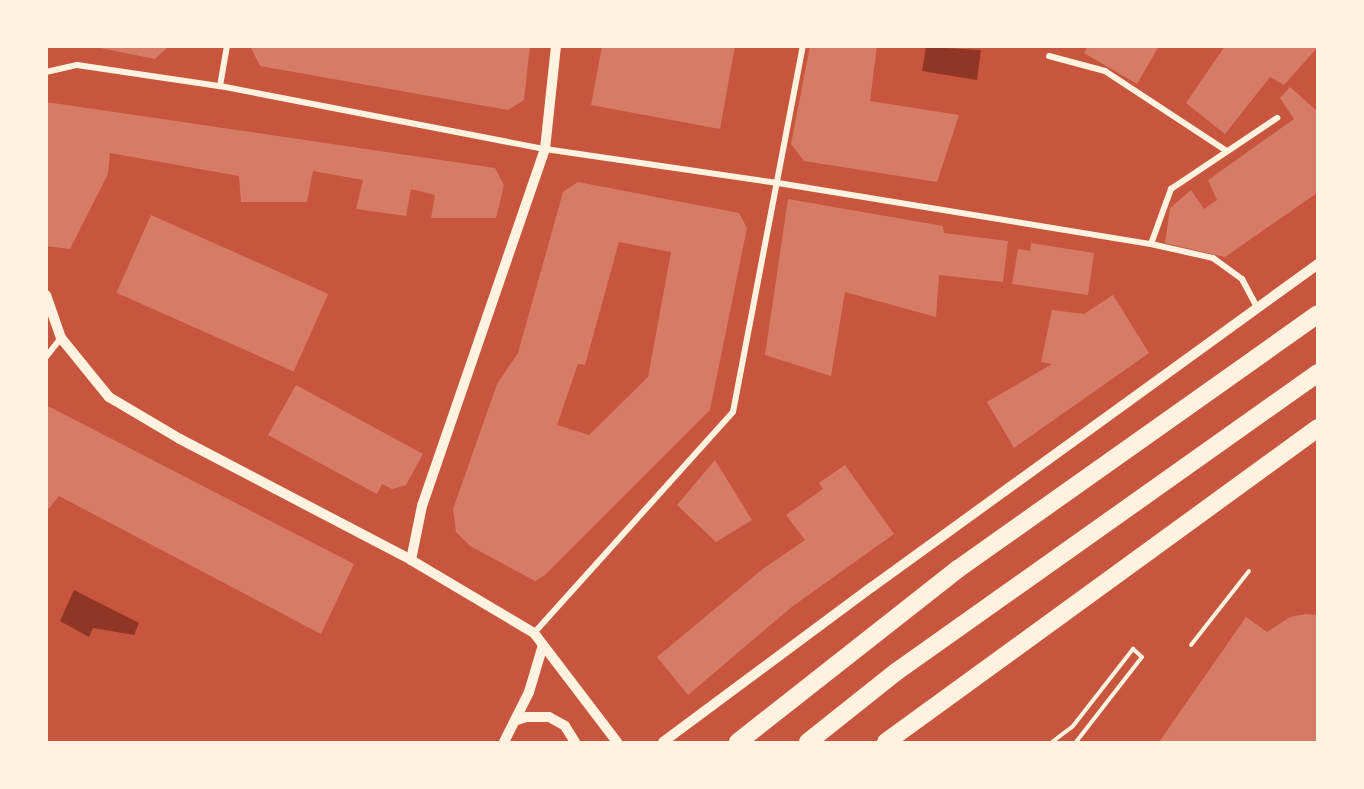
<!DOCTYPE html>
<style>
body{margin:0}
#map{position:relative;width:1364px;height:789px;overflow:hidden;background:#c8553d;font-family:Arial,sans-serif}
div>[style]{position:absolute}
.water>*{inset:0;background:#8f3625}
.building>*{inset:0;background:#d67c66;transform-origin:0 0}
.path>*{height:4px;margin:-2px;padding:0 2px;transform-origin:2px;border-radius:2px;background:#fff3e0}
.minor>*{height:6px;margin:-3px;padding:0 3px;transform-origin:3px;border-radius:3px;background:#fff3e0}
.tertiary>*{height:10px;margin:-5px;padding:0 5px;transform-origin:5px;border-radius:5px;background:#fff3e0}
.motorway>*{height:18px;margin:-9px;padding:0 9px;transform-origin:9px;border-radius:9px;background:#fff3e0}
span{translate:-50% -50%;white-space:nowrap;text-align:center;line-height:1.15;-webkit-text-stroke:6px #fff3e0;paint-order:stroke}
.frame{position:absolute;inset:0;border:48px solid #fff3e0;pointer-events:none}
</style>
<div id="map">
<div class="water">
<i style="clip-path:polygon(926px 47px,981px 50px,977px 80px,922px 71px)"></i>
<i style="clip-path:polygon(74px 590px,139px 623px,134px 635px,93px 628px,89px 637px,60px 621px)"></i>
</div>
<div class="building">
<i style="clip-path:polygon(90px 46px,169px 46px,155px 59px)"></i>
<i style="clip-path:polygon(250px 46px,530px 46px,524px 100px,508px 110px,260px 66px)"></i>
<i style="clip-path:polygon(602px 46px,735px 46px,720px 129px,591px 105px)"></i>
<i style="clip-path:polygon(810px 46px,877px 46px,870px 101px,959px 115px,937px 182px,804px 161px,791px 144px)"></i>
<i style="clip-path:polygon(1088px 46px,1159px 46px,1137px 84px,1084px 53px)"></i>
<i style="clip-path:polygon(1225px 46px,1317px 46px,1317px 48px,1284px 85px,1270px 77px,1225px 134px,1186px 103px)"></i>
<i style="clip-path:polygon(1290px 87px,1317px 111px,1317px 193px,1225px 257px,1165px 243px,1170px 208px,1191px 190px,1204px 209px,1217px 200px,1208px 180px,1294px 119px,1280px 98px)"></i>
<i style="clip-path:polygon(46px 102px,495px 168px,504px 185px,496px 218px,431px 218px,435px 195px,411px 189px,406px 216px,356px 209px,363px 180px,313px 171px,307px 202px,241px 202px,239px 176px,110px 153px,108px 174px,70px 249px,46px 246px)"></i>
<i style="clip-path:polygon(evenodd,578px 182px,739px 213px,747px 228px,710px 410px,544px 576px,535px 581px,470px 546px,456px 532px,453px 509px,497px 384px,518px 353px,563px 192px,578px 182px,619px 242px,671px 252px,648px 377px,589px 435px,557px 425px,578px 364px,585px 365px,619px 242px)"></i>
<i style="clip-path:polygon(788px 199px,943px 226px,944px 233px,1008px 241px,1003px 282px,939px 275px,936px 317px,845px 292px,831px 376px,765px 355px)"></i>
<i style="left:151px;top:215px;width:194px;height:85px;rotate:24deg"></i>
<i style="clip-path:polygon(1031px 243px,1094px 253px,1088px 295px,1012px 284px,1018px 249px,1030px 251px)"></i>
<i style="clip-path:polygon(1113px 295px,1149px 353px,1014px 448px,987px 402px,1052px 364px,1041px 362px,1052px 310px,1084px 314px)"></i>
<i style="clip-path:polygon(296px 385px,423px 454px,406px 485px,392px 489px,382px 484px,377px 494px,268px 435px)"></i>
<i style="clip-path:polygon(46px 405px,354px 564px,321px 634px,59px 496px,46px 512px)"></i>
<i style="clip-path:polygon(715px 460px,752px 520px,716px 542px,677px 505px)"></i>
<i style="clip-path:polygon(845px 465px,894px 534px,793px 606px,688px 695px,657px 657px,764px 568px,805px 540px,786px 515px,823px 489px,819px 483px)"></i>
<i style="clip-path:polygon(1306px 614px,1317px 615px,1317px 742px,1159px 742px,1246px 617px,1267px 632px,1290px 617px)"></i>
</div>
<div class="path">
<i style="left:1191px;top:645px;width:94px;rotate:-51.9deg"></i>
<i style="left:1052px;top:742px;width:26px;rotate:-37deg"></i>
<i style="left:1073px;top:726px;width:98px;rotate:-52.1deg"></i>
<i style="left:1133px;top:649px;width:12px;rotate:42deg"></i>
<i style="left:1142px;top:657px;width:108px;rotate:127.8deg"></i>
</div>
<div class="minor">
<i style="left:1049px;top:56px;width:58px;rotate:15deg"></i>
<i style="left:1105px;top:71px;width:146px;rotate:33.3deg"></i>
<i style="left:46px;top:72px;width:32px;rotate:-13deg"></i>
<i style="left:77px;top:65px;width:145px;rotate:8.4deg"></i>
<i style="left:220px;top:86px;width:331px;rotate:11deg"></i>
<i style="left:545px;top:149px;width:235px;rotate:8.3deg"></i>
<i style="left:778px;top:183px;width:378px;rotate:9.3deg"></i>
<i style="left:1151px;top:244px;width:64px;rotate:12.7deg"></i>
<i style="left:1213px;top:258px;width:36px;rotate:36deg"></i>
<i style="left:1242px;top:279px;width:34px;rotate:62deg"></i>
<i style="left:220px;top:86px;width:41px;rotate:-80.1deg"></i>
<i style="left:1151px;top:244px;width:59px;rotate:-70deg"></i>
<i style="left:1171px;top:189px;width:128px;rotate:-33.8deg"></i>
<i style="left:46px;top:357px;width:24px;rotate:-52deg"></i>
<i style="left:534px;top:633px;width:297px;rotate:-48deg"></i>
<i style="left:733px;top:412px;width:373px;rotate:-79.2deg"></i>
</div>
<div class="tertiary">
<i style="left:46px;top:295px;width:46px;rotate:70.8deg"></i>
<i style="left:61px;top:338px;width:76px;rotate:50.9deg"></i>
<i style="left:109px;top:397px;width:82px;rotate:30.6deg"></i>
<i style="left:180px;top:439px;width:261px;rotate:27.6deg"></i>
<i style="left:411px;top:560px;width:143px;rotate:30.7deg"></i>
<i style="left:534px;top:633px;width:137px;rotate:52.7deg"></i>
<i style="left:411px;top:560px;width:55px;rotate:-78.5deg"></i>
<i style="left:422px;top:506px;width:378px;rotate:-71deg"></i>
<i style="left:545px;top:149px;width:104px;rotate:-83.9deg"></i>
<i style="left:517px;top:720px;width:10px;rotate:-17deg"></i>
<i style="left:527px;top:717px;width:22px"></i>
<i style="left:549px;top:717px;width:18px;rotate:29deg"></i>
<i style="left:565px;top:726px;width:19px;rotate:58deg"></i>
<i style="left:504px;top:742px;width:56px;rotate:-63.4deg"></i>
<i style="left:529px;top:692px;width:49px;rotate:-73.4deg"></i>
<i style="left:663px;top:742px;width:260px;rotate:-36.6deg"></i>
<i style="left:872px;top:587px;width:551px;rotate:-35.91deg"></i>
</div>
<div class="motorway">
<i style="left:738px;top:742px;width:280px;rotate:-38.2deg"></i>
<i style="left:958px;top:569px;width:441px;rotate:-35.3deg"></i>
<i style="left:808px;top:742px;width:112px;rotate:-38.5deg"></i>
<i style="left:896px;top:672px;width:517px;rotate:-35.32deg"></i>
<i style="left:886px;top:742px;width:534px;rotate:-36.01deg"></i>
</div>
<div class="frame"></div>
</div>
